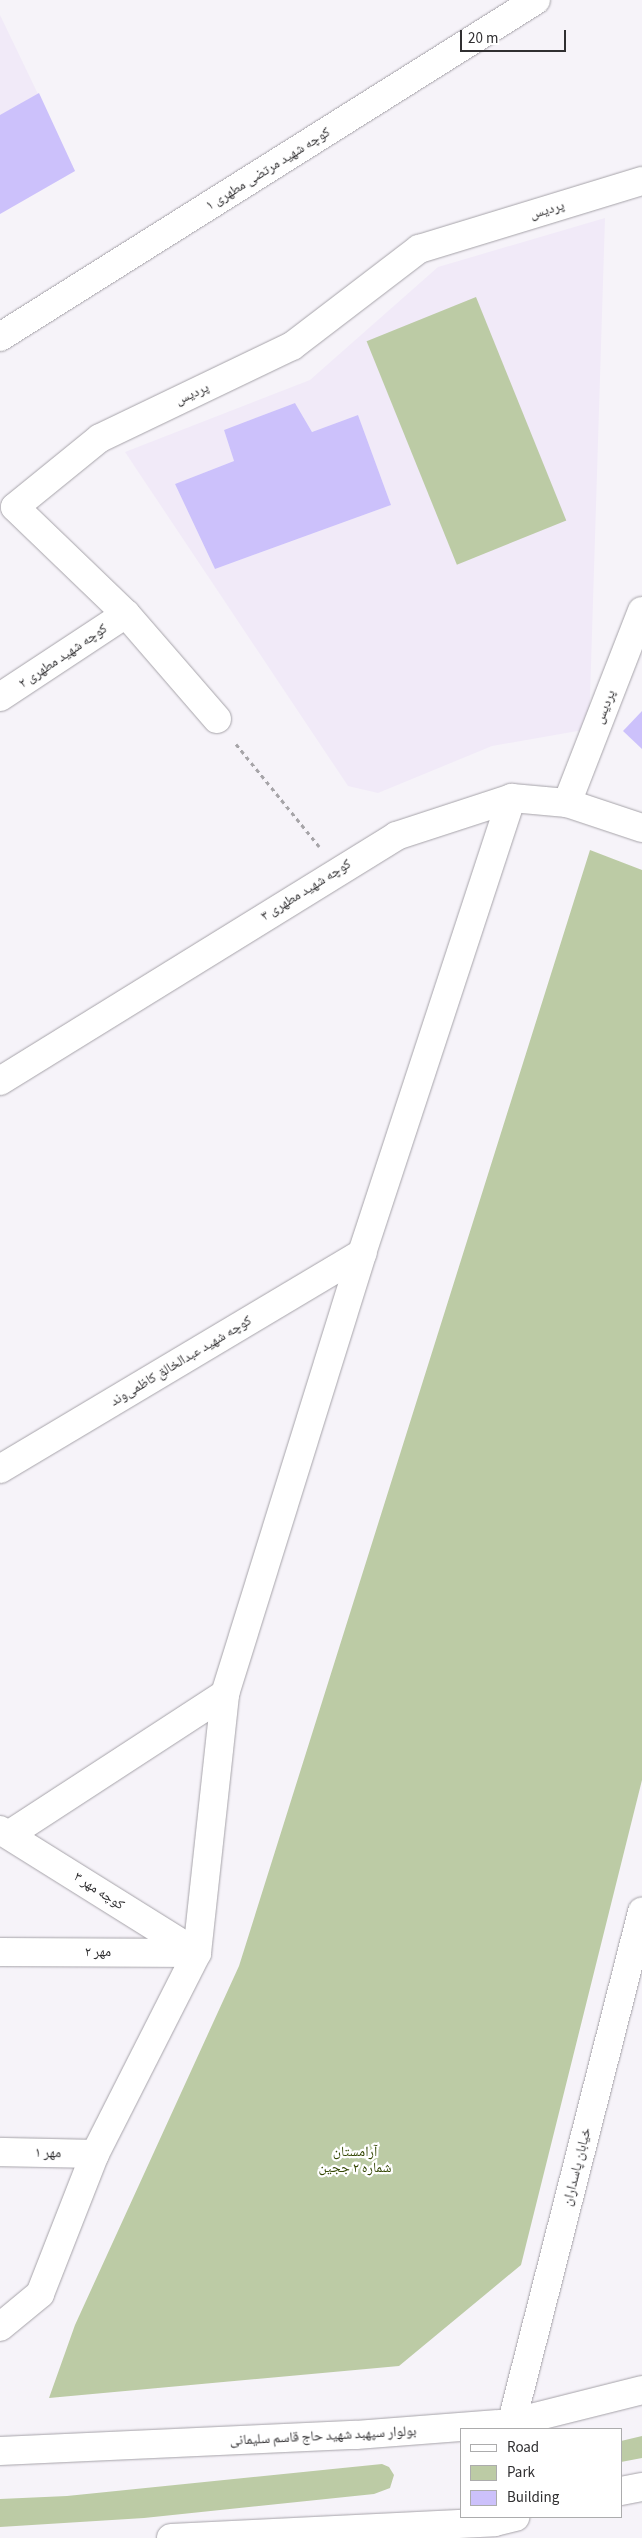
<!DOCTYPE html>
<meta charset="utf-8">
<style>
body{margin:0}
#map{position:relative;width:642px;height:2538px;overflow:hidden;background:#f6f3f9;font-family:"Source Sans 3","Noto Naskh Arabic",sans-serif}
div>[style]{position:absolute}
.built>*{inset:0;background:#f1eaf8}
.green>*{inset:0;background:#bccba5;transform-origin:0 0}
.building>*{inset:0;background:#ccc1fb}
.path>*{height:3px;margin-top:-1.5px;transform-origin:0;background:repeating-linear-gradient(90deg,#a6a4a8 0 4px,transparent 0 8px)}
.roads{filter:drop-shadow(0 0 1px #a6a3a9) drop-shadow(0 0 1px #a6a3a9)}
.minor>*{height:28px;margin:-14px;padding:0 14px;transform-origin:14px;border-radius:14px;background:#fff}
.major>*{height:28px;margin:-14px;padding:0 14px;transform-origin:14px;border-radius:14px;background:#fff}
span{translate:-50% -50%;white-space:nowrap;text-align:center;line-height:1.15;-webkit-text-stroke:4.5px #fff;paint-order:stroke}
.street-label{font-size:14px;color:#302f31}
.park-label{font-size:14px;color:#344704}
.legend{position:absolute;left:460px;top:2428px;width:162px;height:90px;box-sizing:border-box;background:#fff;border:1px solid #acacad;margin:0;padding:6px 9px;list-style:none;font-size:15px;color:#302f31}
.legend li{display:flex;align-items:center;gap:10px;height:25px}
.legend b{width:25px;border:1px solid #acacad}
.scale{position:absolute;left:460px;top:30px;width:106px;height:22px;box-sizing:border-box;border:2px solid #302f31;border-top:0;padding-left:6px;font-size:15px;line-height:18px;white-space:nowrap;color:#302f31;-webkit-text-stroke:4px #fff;paint-order:stroke}
</style>
<div id="map">
<div class="built">
<i style="clip-path:polygon(0 15px,75px 171px,0 214px)"></i>
<i style="clip-path:polygon(evenodd,605px 218px,589px 729px,492px 746px,378px 793px,348px 786px,125px 452px,310px 380px,438px 267px,605px 218px,295px 403px,312px 432px,358px 415px,391px 505px,215px 569px,175px 484px,234px 461px,224px 430px,295px 403px)"></i>
</div>
<div class="green">
<i style="left:476px;top:297px;width:241px;height:118px;rotate:68deg"></i>
<i style="clip-path:polygon(590px 850px,642px 870px,642px 1780px,521px 2265px,399px 2366px,49px 2398px,75px 2325px,239px 1966px)"></i>
<i style="clip-path:polygon(642px 2436px,642px 2458px,621px 2462px,621px 2441px)"></i>
<i style="clip-path:polygon(382px 2464px,389px 2467px,394px 2475px,390px 2488px,374px 2494px,144px 2518px,0 2527px,0 2499px,67px 2496px)"></i>
</div>
<div class="building">
<i style="clip-path:polygon(39px 93px,75px 171px,0 214px,0 115px)"></i>
<i style="clip-path:polygon(295px 403px,312px 432px,358px 415px,391px 505px,215px 569px,175px 484px,234px 461px,224px 430px)"></i>
<i style="clip-path:polygon(642px 711px,642px 749px,623px 731px)"></i>
</div>
<div class="path">
<i style="left:236px;top:744px;width:132px;rotate:50.9deg"></i>
</div>
<div class="roads">
<div class="minor">
<i style="left:0;top:337px;width:633px;rotate:-32.16deg"></i>
<i style="left:0;top:697px;width:151px;rotate:-33.4deg"></i>
<i style="left:217px;top:719px;width:139px;rotate:-130.9deg"></i>
<i style="left:126px;top:614px;width:154px;rotate:-136.1deg"></i>
<i style="left:15px;top:507px;width:109px;rotate:-39.1deg"></i>
<i style="left:100px;top:438px;width:213px;rotate:-25.6deg"></i>
<i style="left:292px;top:346px;width:160px;rotate:-37.4deg"></i>
<i style="left:419px;top:249px;width:233px;rotate:-17deg"></i>
<i style="left:567px;top:803px;width:206px;rotate:-68.7deg"></i>
<i style="left:0;top:1081px;width:466px;rotate:-31.7deg"></i>
<i style="left:396px;top:836px;width:122px;rotate:-18.1deg"></i>
<i style="left:512px;top:798px;width:55px;rotate:5.2deg"></i>
<i style="left:567px;top:803px;width:79px;rotate:18.4deg"></i>
<i style="left:0;top:1469px;width:422px;rotate:-30.8deg"></i>
<i style="left:0;top:1830px;width:232px;rotate:32deg"></i>
<i style="left:10px;top:1834px;width:257px;rotate:-33.1deg"></i>
<i style="left:0;top:1952px;width:197px;rotate:0.3deg"></i>
<i style="left:0;top:2152px;width:95px;rotate:1.2deg"></i>
<i style="left:0;top:2327px;width:52px;rotate:-39.5deg"></i>
<i style="left:40px;top:2294px;width:150px;rotate:-68.6deg"></i>
<i style="left:95px;top:2154px;width:225px;rotate:-63.1deg"></i>
<i style="left:197px;top:1953px;width:261px;rotate:-83.8deg"></i>
<i style="left:225px;top:1694px;width:462px;rotate:-72.7deg"></i>
<i style="left:362px;top:1253px;width:479px;rotate:-71.8deg"></i>
</div>
<div class="major">
<i style="left:510px;top:2429px;width:534px;rotate:-75.68deg"></i>
<i style="left:0;top:2451px;width:356px;rotate:-2.6deg"></i>
<i style="left:356px;top:2435px;width:155px;rotate:-4.4deg"></i>
<i style="left:511px;top:2423px;width:135px;rotate:-14.1deg"></i>
<i style="left:621px;top:2491px;width:21px;rotate:-11deg"></i>
<i style="left:171px;top:2538px;width:324px;rotate:-2.8deg"></i>
<i style="left:495px;top:2522px;width:21px;rotate:-14deg"></i>
</div>
</div>
<div class="street-label">
<span style="left:268px;top:169px;rotate:-32deg">کوچه شهید مرتضی مطهری ۱</span>
<span style="left:547px;top:210px;rotate:-17deg">پردیس</span>
<span style="left:192px;top:394px;rotate:-25deg">پردیس</span>
<span style="left:63px;top:656px;rotate:-34deg">کوچه شهید مطهری ۲</span>
<span style="left:605px;top:707px;rotate:-69deg">پردیس</span>
<span style="left:306px;top:890px;rotate:-32deg">کوچه شهید مطهری ۳</span>
<span style="left:181px;top:1361px;rotate:-31deg">کوچه شهید عبدالخالق کاظمی‌وند</span>
<span style="left:99px;top:1891px;rotate:33deg">کوچه مهر ۳</span>
<span style="left:98px;top:1952px">مهر ۲</span>
<span style="left:48px;top:2153px;rotate:1deg">مهر ۱</span>
<span style="left:577px;top:2167px;rotate:-76deg">خیابان پاسداران</span>
<span style="left:323px;top:2436px;rotate:-3deg">بولوار سپهبد شهید حاج قاسم سلیمانی</span>
</div>
<div class="park-label">
<span style="left:355px;top:2160px">آرامستان<br>شماره ۲ ججین</span>
</div>
<ul class="legend">
<li><b style="height:6px;background:#fff"></b>Road</li>
<li><b style="height:14px;background:#bccba5"></b>Park</li>
<li><b style="height:14px;background:#ccc1fb"></b>Building</li>
</ul>
<div class="scale">20 m</div>
</div>
